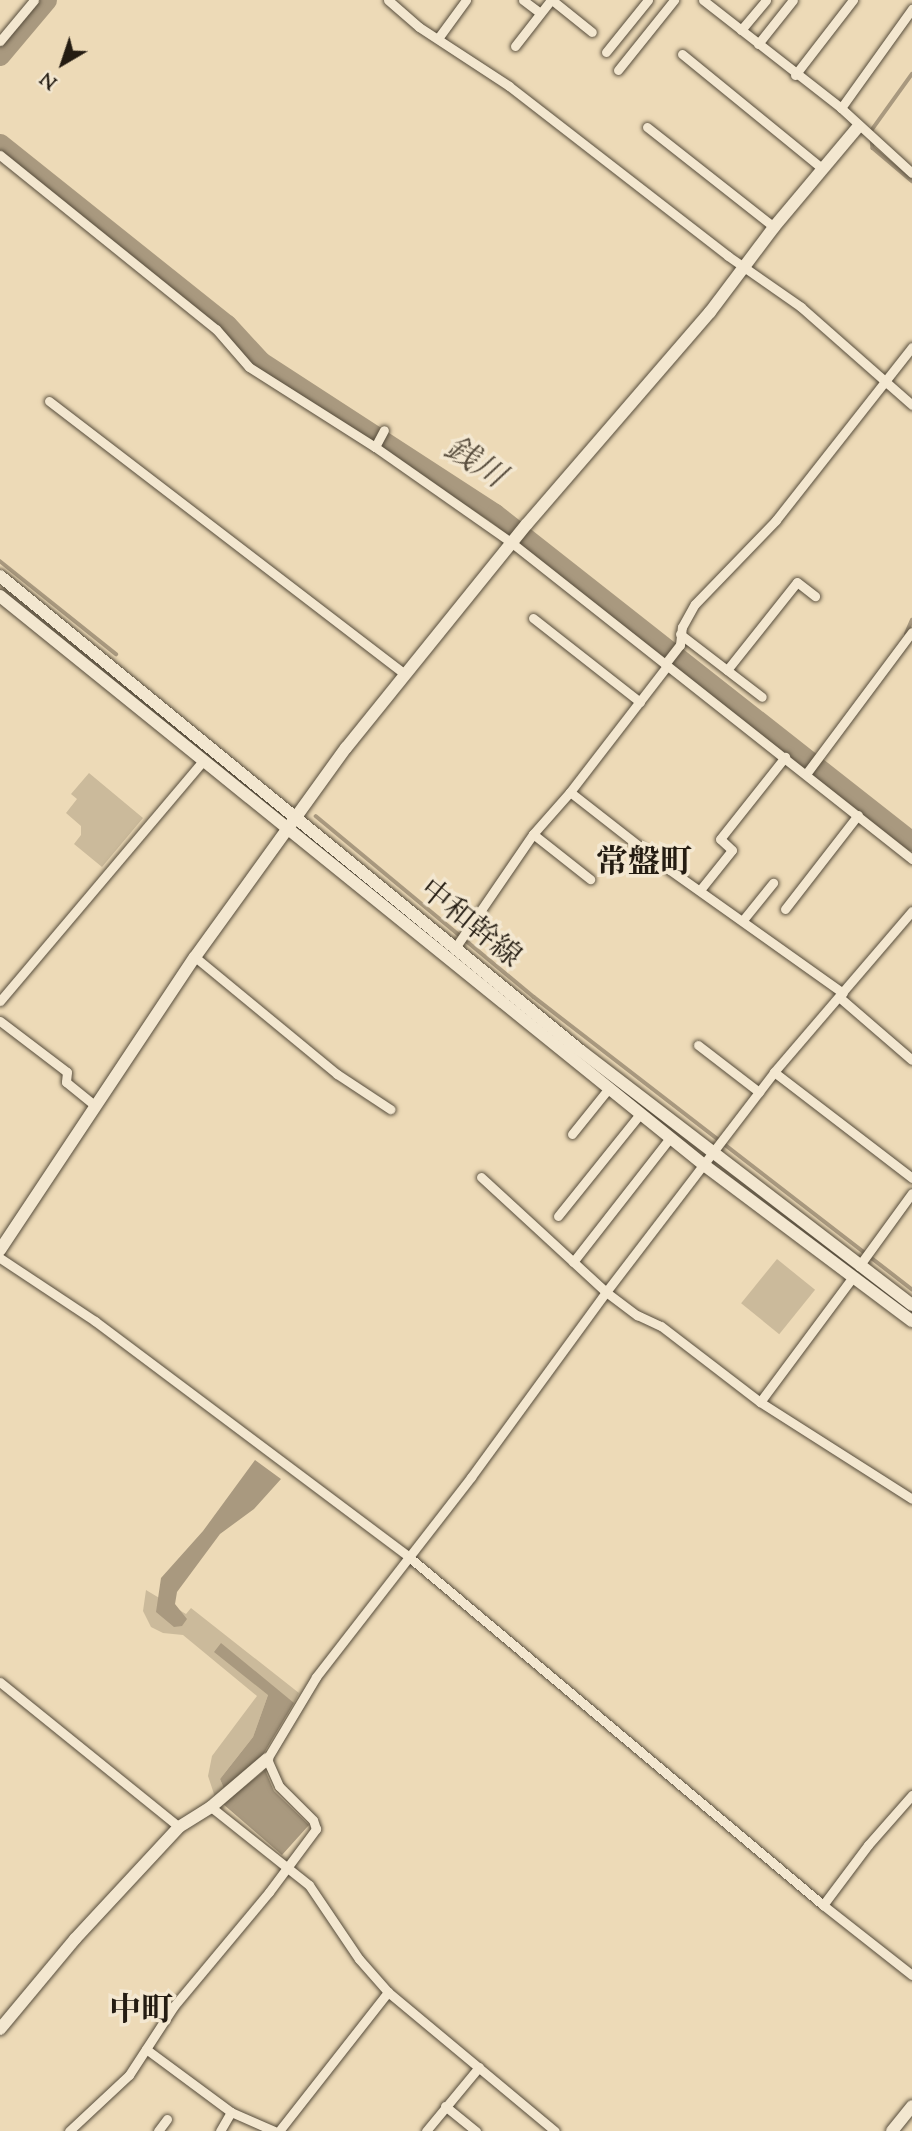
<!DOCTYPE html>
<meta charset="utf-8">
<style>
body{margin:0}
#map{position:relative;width:912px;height:2131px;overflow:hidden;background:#eddab7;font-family:"Sorts Mill Goudy","Noto Serif JP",serif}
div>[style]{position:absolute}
.green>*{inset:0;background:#cbba9b;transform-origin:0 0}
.water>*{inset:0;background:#a9997f}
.stream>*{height:3.5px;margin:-1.75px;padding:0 1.75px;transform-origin:1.75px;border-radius:1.75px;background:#a9997f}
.river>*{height:19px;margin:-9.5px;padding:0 9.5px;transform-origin:9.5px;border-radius:9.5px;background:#a9997f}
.roads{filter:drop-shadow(0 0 2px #564c3b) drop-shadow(0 0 2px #564c3b)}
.street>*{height:9px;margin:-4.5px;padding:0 4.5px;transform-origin:4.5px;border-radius:4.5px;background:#f3e7d0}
.secondary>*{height:12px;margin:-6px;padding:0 6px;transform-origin:6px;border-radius:6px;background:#f3e7d0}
span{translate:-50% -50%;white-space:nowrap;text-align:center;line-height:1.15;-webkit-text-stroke:7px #f3e7d0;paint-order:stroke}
.street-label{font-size:30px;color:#241c12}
.water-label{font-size:32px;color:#594e3e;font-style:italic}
.neighbourhood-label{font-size:32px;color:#241c12;font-weight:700}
.north{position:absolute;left:28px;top:28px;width:70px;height:70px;-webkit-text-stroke:5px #f3e7d0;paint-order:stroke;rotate:219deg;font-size:19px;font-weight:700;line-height:28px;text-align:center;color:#241c12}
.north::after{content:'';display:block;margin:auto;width:24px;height:32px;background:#241c12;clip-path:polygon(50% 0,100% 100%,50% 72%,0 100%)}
</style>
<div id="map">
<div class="green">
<i style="clip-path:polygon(89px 773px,143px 818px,102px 867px,74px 844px,81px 835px,81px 826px,66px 813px,77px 799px,71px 794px)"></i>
<i style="left:777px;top:1259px;width:49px;height:57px;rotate:39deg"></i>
<i style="clip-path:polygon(146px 1590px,186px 1614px,191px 1608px,299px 1693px,294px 1703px,268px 1695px,253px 1737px,220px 1779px,225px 1791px,215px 1797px,208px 1776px,212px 1756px,257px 1696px,183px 1635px,163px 1633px,151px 1627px,143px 1611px)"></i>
</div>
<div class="water">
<i style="clip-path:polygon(255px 1460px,281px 1479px,254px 1509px,220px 1534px,177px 1592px,175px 1604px,187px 1619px,182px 1626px,174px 1627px,156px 1612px,161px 1578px,203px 1531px)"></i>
<i style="clip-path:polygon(221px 1643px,294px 1703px,261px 1758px,225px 1791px,220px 1779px,253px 1737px,268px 1695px,214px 1652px)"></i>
<i style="clip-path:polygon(265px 1770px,274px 1791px,309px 1825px,282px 1855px,223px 1804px)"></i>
</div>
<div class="stream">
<i style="left:871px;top:131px;width:70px;rotate:-54.3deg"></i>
<i style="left:872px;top:139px;width:9px;rotate:84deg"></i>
<i style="left:873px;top:148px;width:51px;rotate:40.2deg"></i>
<i style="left:0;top:561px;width:149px;rotate:38.7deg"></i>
<i style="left:906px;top:634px;width:15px;rotate:-67deg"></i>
<i style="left:316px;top:816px;width:283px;rotate:39.7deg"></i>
<i style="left:534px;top:997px;width:478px;rotate:37.7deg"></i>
</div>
<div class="river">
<i style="left:0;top:56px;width:73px;rotate:-50deg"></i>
<i style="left:0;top:143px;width:290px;rotate:38.6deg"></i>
<i style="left:227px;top:324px;width:50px;rotate:47.4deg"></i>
<i style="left:261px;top:361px;width:279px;rotate:33deg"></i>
<i style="left:495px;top:513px;width:531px;rotate:38.19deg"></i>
</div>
<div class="roads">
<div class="street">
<i style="left:388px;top:0;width:41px;rotate:41.1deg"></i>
<i style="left:419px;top:27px;width:108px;rotate:33.2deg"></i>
<i style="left:509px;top:86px;width:277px;rotate:37.8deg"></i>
<i style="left:728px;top:256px;width:89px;rotate:34.9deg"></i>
<i style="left:801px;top:307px;width:148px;rotate:41.4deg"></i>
<i style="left:523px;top:0;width:21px;rotate:37deg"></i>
<i style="left:552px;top:0;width:51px;rotate:38.7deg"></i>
<i style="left:703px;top:0;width:175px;rotate:38deg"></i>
<i style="left:841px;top:108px;width:96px;rotate:42.5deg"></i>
<i style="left:741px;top:30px;width:39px;rotate:-50deg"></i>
<i style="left:439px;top:37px;width:46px;rotate:-53.9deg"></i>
<i style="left:0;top:41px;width:53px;rotate:-50.3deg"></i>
<i style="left:758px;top:44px;width:56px;rotate:-51.5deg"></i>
<i style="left:515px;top:46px;width:58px;rotate:-52deg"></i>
<i style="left:606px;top:52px;width:67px;rotate:-51.1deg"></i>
<i style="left:682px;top:54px;width:181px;rotate:39.2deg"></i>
<i style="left:618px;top:70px;width:90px;rotate:-51.3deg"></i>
<i style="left:795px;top:75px;width:95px;rotate:-52.3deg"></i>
<i style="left:841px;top:108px;width:122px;rotate:-54.4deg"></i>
<i style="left:647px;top:127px;width:162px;rotate:38.2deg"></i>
<i style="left:0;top:155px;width:277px;rotate:38.9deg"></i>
<i style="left:216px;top:329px;width:50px;rotate:49deg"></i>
<i style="left:249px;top:367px;width:149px;rotate:32.4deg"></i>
<i style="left:375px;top:447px;width:167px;rotate:35deg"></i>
<i style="left:512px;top:543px;width:510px;rotate:38.31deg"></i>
<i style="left:49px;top:401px;width:447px;rotate:37.5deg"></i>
<i style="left:375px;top:447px;width:19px;rotate:-62deg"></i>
<i style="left:533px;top:618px;width:136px;rotate:38.1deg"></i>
<i style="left:680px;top:634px;width:103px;rotate:37.5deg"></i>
<i style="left:665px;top:664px;width:24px;rotate:-52deg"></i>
<i style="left:680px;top:645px;width:18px;rotate:-84deg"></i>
<i style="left:682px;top:627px;width:26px;rotate:-61deg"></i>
<i style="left:695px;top:604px;width:117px;rotate:-46deg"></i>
<i style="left:776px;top:520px;width:220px;rotate:-51.8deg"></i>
<i style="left:727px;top:670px;width:112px;rotate:-51.5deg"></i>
<i style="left:797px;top:582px;width:23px;rotate:38deg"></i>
<i style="left:806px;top:774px;width:177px;rotate:-53.3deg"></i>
<i style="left:570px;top:792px;width:127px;rotate:38deg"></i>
<i style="left:670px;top:870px;width:212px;rotate:35.4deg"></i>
<i style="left:533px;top:834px;width:73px;rotate:38.3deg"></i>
<i style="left:700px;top:890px;width:51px;rotate:-51.3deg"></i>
<i style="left:732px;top:850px;width:16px;rotate:-137deg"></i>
<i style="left:720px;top:839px;width:105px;rotate:-51.6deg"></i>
<i style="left:785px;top:909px;width:119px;rotate:-52.2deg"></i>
<i style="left:743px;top:920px;width:48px;rotate:-51deg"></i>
<i style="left:455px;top:948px;width:138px;rotate:-55.6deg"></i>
<i style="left:533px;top:834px;width:56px;rotate:-48.6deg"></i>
<i style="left:570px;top:792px;width:159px;rotate:-52.4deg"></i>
<i style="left:195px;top:957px;width:184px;rotate:39.5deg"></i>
<i style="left:337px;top:1074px;width:64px;rotate:33.4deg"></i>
<i style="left:839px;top:997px;width:96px;rotate:40.8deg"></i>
<i style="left:0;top:1001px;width:314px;rotate:-49.8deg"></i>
<i style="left:0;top:1021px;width:84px;rotate:37.3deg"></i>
<i style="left:67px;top:1072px;width:10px;rotate:96deg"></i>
<i style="left:66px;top:1082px;width:38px;rotate:39deg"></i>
<i style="left:698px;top:1045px;width:77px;rotate:37.6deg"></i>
<i style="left:774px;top:1072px;width:174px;rotate:37.5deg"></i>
<i style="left:572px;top:1134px;width:59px;rotate:-51.2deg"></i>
<i style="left:481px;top:1177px;width:170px;rotate:42.6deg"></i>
<i style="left:606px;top:1292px;width:39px;rotate:37deg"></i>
<i style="left:637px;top:1315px;width:26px;rotate:25deg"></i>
<i style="left:661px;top:1326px;width:125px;rotate:37.5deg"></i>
<i style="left:760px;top:1402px;width:180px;rotate:32.5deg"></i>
<i style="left:558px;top:1216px;width:131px;rotate:-51.2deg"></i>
<i style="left:0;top:1258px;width:114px;rotate:33.6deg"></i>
<i style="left:95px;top:1321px;width:393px;rotate:36.9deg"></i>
<i style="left:409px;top:1557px;width:541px;rotate:40.05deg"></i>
<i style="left:823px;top:1905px;width:113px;rotate:38.2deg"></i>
<i style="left:573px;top:1262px;width:157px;rotate:-52deg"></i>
<i style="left:859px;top:1266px;width:90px;rotate:-54deg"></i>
<i style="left:760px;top:1402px;width:156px;rotate:-53.4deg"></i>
<i style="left:0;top:1682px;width:230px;rotate:39deg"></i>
<i style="left:211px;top:1807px;width:125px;rotate:38.5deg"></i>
<i style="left:309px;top:1885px;width:89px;rotate:56deg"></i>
<i style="left:359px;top:1959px;width:44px;rotate:48.7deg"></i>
<i style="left:388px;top:1992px;width:217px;rotate:39.8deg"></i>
<i style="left:823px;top:1905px;width:75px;rotate:-53.1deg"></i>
<i style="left:868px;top:1845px;width:67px;rotate:-48.7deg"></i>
<i style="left:146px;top:2049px;width:106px;rotate:36.5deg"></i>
<i style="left:231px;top:2112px;width:47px;rotate:23.8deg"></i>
<i style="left:445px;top:2106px;width:40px;rotate:39deg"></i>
<i style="left:69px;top:2131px;width:82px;rotate:-43deg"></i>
<i style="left:129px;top:2075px;width:82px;rotate:-56.9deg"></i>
<i style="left:174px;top:2006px;width:148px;rotate:-50.2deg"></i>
<i style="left:269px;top:1892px;width:79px;rotate:-53.3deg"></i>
<i style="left:316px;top:1829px;width:9px;rotate:-108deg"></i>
<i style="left:313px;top:1820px;width:48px;rotate:-135deg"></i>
<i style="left:279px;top:1786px;width:30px;rotate:-114deg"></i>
<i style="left:267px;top:1759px;width:96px;rotate:-59.1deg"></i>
<i style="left:316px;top:1677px;width:253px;rotate:-52.2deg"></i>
<i style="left:471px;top:1477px;width:229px;rotate:-53.9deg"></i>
<i style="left:606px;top:1292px;width:277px;rotate:-52.6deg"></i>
<i style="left:774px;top:1072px;width:212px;rotate:-49.4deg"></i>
<i style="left:158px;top:2131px;width:15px;rotate:-53deg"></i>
<i style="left:220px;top:2131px;width:22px;rotate:-60deg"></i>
<i style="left:279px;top:2131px;width:177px;rotate:-51.9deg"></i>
<i style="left:426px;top:2131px;width:83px;rotate:-50.4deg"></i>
</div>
<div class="secondary">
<i style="left:0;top:576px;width:750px;rotate:39.27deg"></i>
<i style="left:581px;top:1051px;width:417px;rotate:37.5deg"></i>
<i style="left:0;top:596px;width:905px;rotate:38.95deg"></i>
<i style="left:704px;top:1165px;width:260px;rotate:36.9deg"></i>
<i style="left:0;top:1250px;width:352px;rotate:-56.4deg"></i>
<i style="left:195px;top:957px;width:258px;rotate:-54.2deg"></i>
<i style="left:346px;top:748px;width:288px;rotate:-51.1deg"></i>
<i style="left:527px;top:524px;width:280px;rotate:-49.2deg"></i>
<i style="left:710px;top:312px;width:106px;rotate:-53deg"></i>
<i style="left:774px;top:227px;width:131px;rotate:-50deg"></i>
<i style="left:0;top:2029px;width:117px;rotate:-50.2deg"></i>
<i style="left:75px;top:1939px;width:153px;rotate:-47.1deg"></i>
<i style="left:179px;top:1827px;width:38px;rotate:-32deg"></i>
<i style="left:211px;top:1807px;width:74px;rotate:-40.6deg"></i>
<i style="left:892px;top:2131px;width:32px;rotate:-51deg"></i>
</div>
</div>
<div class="street-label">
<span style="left:469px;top:925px;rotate:39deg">中和幹線</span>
</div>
<div class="water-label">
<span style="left:474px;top:464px;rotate:33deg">銭川</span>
</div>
<div class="neighbourhood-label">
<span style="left:644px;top:864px">常盤町</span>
<span style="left:141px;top:2012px">中町</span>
</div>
<div class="north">N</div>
</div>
